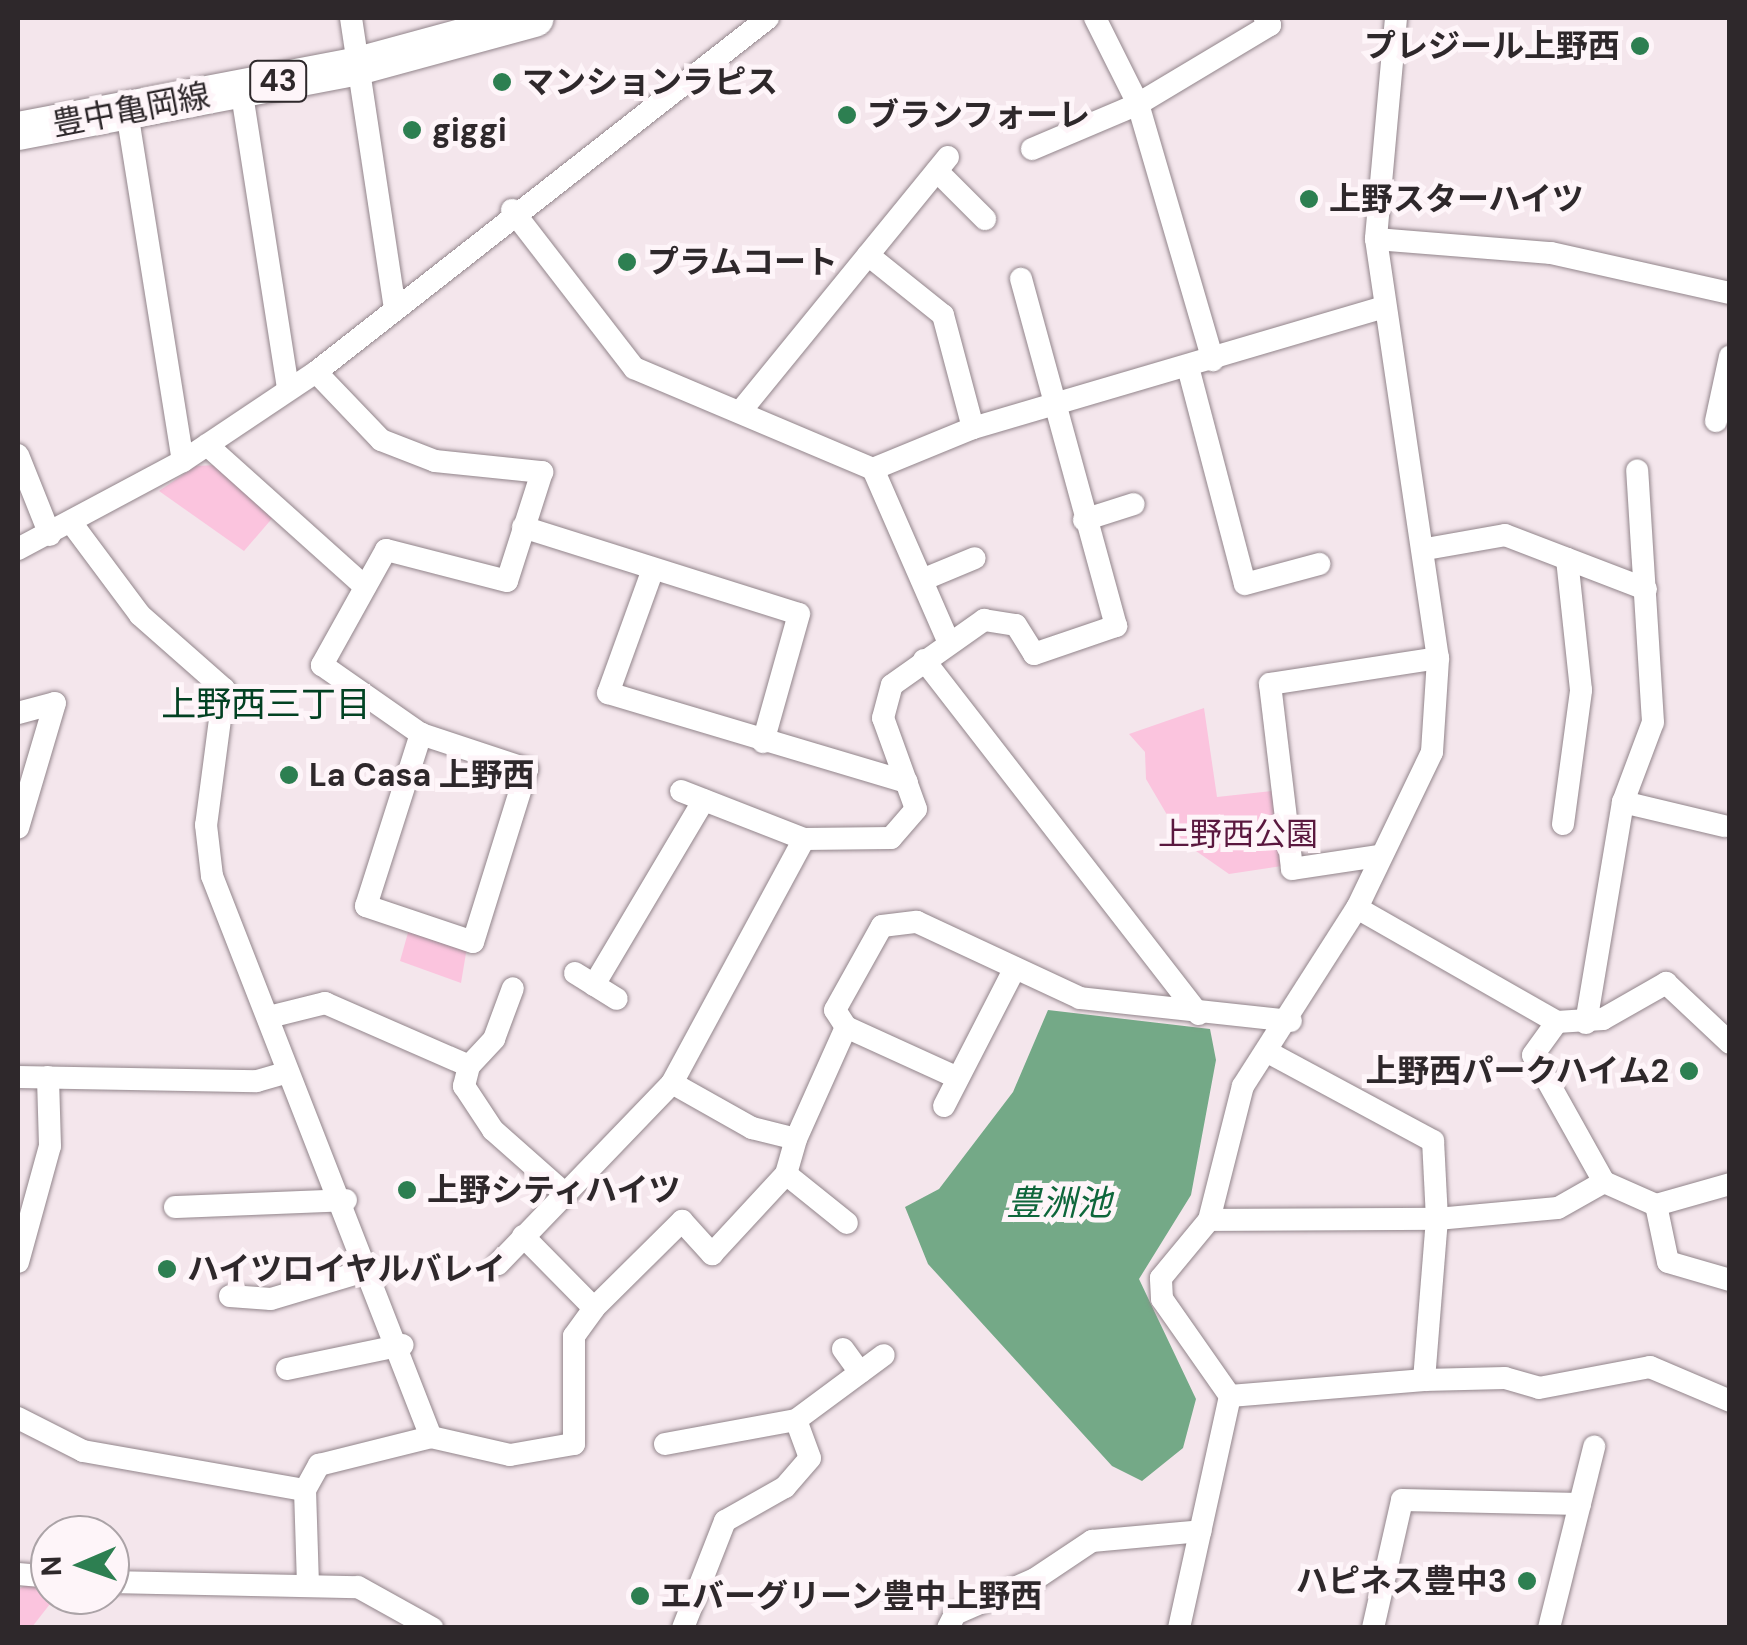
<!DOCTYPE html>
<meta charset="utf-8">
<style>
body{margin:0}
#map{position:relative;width:1747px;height:1645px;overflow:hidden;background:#f4e6ec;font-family:"DM Sans","Noto Sans JP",sans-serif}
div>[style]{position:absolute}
.green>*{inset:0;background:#fbc4de}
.water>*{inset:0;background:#74a987}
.roads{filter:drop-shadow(0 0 2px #92858b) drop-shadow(0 0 2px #92858b)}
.minor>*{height:22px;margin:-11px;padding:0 11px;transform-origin:11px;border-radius:11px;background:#fff}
.primary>*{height:38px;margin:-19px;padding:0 19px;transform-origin:19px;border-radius:19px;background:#fff}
.dots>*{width:28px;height:28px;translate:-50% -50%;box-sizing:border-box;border:5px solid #fef5f9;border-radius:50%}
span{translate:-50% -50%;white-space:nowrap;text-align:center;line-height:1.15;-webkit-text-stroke:10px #fef5f9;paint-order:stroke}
.shield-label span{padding:2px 8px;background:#fef5f9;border:2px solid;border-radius:8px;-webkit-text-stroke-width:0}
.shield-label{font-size:30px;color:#2e282b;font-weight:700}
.poi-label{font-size:32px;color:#2e282b;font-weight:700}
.right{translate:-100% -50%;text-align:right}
.left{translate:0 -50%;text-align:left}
.street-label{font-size:32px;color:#2e282b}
.park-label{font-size:32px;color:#5a183f}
.neighbourhood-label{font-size:35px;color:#024122}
.water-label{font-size:35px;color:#0e663b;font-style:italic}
.frame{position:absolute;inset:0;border:20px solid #2e282b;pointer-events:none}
.north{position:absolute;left:30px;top:1515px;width:100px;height:100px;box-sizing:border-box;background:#fef5f9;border:2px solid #aba3a7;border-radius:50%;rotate:268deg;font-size:28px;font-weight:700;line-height:40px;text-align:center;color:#2e282b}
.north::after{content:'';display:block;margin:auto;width:35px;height:45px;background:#2d7f51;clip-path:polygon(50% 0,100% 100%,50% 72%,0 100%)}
</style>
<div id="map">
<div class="green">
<i style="clip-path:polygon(216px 465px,275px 515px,244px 551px,159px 491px,196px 466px)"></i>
<i style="clip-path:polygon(1204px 708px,1217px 797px,1272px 791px,1282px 866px,1229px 874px,1183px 842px,1146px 779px,1145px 752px,1129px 734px)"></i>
<i style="clip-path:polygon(409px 929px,467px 947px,461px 983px,400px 961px)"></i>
<i style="clip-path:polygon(29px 1584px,57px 1595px,32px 1627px,18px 1628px,18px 1589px)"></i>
</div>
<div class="water">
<i style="clip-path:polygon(1048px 1010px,1210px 1029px,1216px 1060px,1191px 1195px,1139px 1279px,1196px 1399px,1183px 1448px,1142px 1481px,1112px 1466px,928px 1264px,905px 1207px,939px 1189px,1013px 1092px)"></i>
</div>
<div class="roads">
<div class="minor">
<i style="left:351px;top:18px;width:288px;rotate:81.4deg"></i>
<i style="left:1095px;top:18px;width:96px;rotate:63.4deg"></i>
<i style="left:1138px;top:104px;width:267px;rotate:73.7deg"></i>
<i style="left:1396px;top:18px;width:222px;rotate:95.2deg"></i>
<i style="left:1376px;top:239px;width:424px;rotate:81.6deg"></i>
<i style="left:241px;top:88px;width:304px;rotate:81.1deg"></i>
<i style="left:127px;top:112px;width:353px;rotate:80.9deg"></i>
<i style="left:1032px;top:149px;width:115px;rotate:-23deg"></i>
<i style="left:1138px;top:104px;width:154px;rotate:-30.9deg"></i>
<i style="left:1270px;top:25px;width:9px;rotate:-126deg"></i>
<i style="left:937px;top:171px;width:68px;rotate:45deg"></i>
<i style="left:512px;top:210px;width:200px;rotate:52.3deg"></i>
<i style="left:634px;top:368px;width:259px;rotate:22.9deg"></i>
<i style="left:873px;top:469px;width:108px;rotate:-22.3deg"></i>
<i style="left:973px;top:428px;width:427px;rotate:-16.4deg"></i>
<i style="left:1376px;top:239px;width:176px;rotate:4.6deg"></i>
<i style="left:1551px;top:253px;width:183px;rotate:12.6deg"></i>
<i style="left:868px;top:255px;width:96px;rotate:38.7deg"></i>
<i style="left:943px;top:315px;width:117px;rotate:75.1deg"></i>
<i style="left:1188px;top:367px;width:224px;rotate:75.3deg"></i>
<i style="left:1245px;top:584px;width:77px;rotate:-15.1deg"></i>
<i style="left:316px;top:372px;width:94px;rotate:46.3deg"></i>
<i style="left:381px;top:440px;width:58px;rotate:21.3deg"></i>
<i style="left:435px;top:461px;width:108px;rotate:5.9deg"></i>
<i style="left:542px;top:472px;width:114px;rotate:107.8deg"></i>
<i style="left:507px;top:581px;width:125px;rotate:-165.6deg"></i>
<i style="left:386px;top:550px;width:132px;rotate:119.1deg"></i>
<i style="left:322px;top:665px;width:121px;rotate:34.9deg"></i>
<i style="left:421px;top:734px;width:112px;rotate:18.3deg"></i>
<i style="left:527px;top:769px;width:181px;rotate:107.3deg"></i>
<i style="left:473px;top:942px;width:113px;rotate:-161.4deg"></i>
<i style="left:366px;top:906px;width:181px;rotate:-72.3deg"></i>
<i style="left:740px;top:412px;width:329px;rotate:-50.8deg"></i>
<i style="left:1716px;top:421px;width:66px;rotate:-77.8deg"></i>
<i style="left:207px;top:445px;width:212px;rotate:41.9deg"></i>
<i style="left:18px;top:455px;width:86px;rotate:68.2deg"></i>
<i style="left:873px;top:469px;width:188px;rotate:66.4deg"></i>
<i style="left:1084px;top:520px;width:52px;rotate:-17.7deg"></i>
<i style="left:73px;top:525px;width:112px;rotate:53.3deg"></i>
<i style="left:140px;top:615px;width:112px;rotate:41.4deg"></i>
<i style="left:224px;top:689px;width:137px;rotate:97.5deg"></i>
<i style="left:206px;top:825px;width:51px;rotate:83.3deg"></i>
<i style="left:212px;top:876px;width:602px;rotate:68.68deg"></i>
<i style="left:431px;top:1437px;width:81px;rotate:12.8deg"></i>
<i style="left:510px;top:1455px;width:65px;rotate:-9.8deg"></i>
<i style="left:574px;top:1444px;width:108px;rotate:-90deg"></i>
<i style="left:574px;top:1336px;width:34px;rotate:-54deg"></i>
<i style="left:594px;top:1308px;width:124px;rotate:-44.7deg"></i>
<i style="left:682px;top:1221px;width:45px;rotate:47.7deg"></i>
<i style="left:712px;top:1254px;width:109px;rotate:-47.2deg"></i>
<i style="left:786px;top:1174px;width:36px;rotate:-74deg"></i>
<i style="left:523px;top:527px;width:289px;rotate:17.5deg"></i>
<i style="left:799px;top:614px;width:133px;rotate:105.7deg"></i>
<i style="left:18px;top:549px;width:187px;rotate:-28.1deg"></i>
<i style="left:183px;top:461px;width:160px;rotate:-33.8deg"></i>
<i style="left:316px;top:372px;width:574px;rotate:-38.07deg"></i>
<i style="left:1426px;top:549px;width:80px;rotate:-10deg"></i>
<i style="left:1505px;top:535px;width:151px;rotate:21deg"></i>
<i style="left:653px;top:569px;width:132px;rotate:109.9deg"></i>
<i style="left:608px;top:693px;width:312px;rotate:16.6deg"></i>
<i style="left:922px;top:580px;width:57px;rotate:-22.5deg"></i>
<i style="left:924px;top:660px;width:448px;rotate:52.2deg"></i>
<i style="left:18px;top:713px;width:38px;rotate:-15deg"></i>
<i style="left:55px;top:703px;width:130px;rotate:106.5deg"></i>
<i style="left:681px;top:791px;width:132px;rotate:21.3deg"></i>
<i style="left:804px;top:839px;width:87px;rotate:-0.7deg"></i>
<i style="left:891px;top:838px;width:38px;rotate:-49deg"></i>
<i style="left:916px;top:809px;width:97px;rotate:-109.9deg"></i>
<i style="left:883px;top:718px;width:34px;rotate:-75deg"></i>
<i style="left:892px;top:685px;width:113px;rotate:-35.2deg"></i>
<i style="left:984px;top:620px;width:32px;rotate:9deg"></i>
<i style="left:1016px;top:625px;width:34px;rotate:58deg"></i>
<i style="left:1034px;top:654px;width:87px;rotate:-18.9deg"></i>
<i style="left:1116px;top:626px;width:360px;rotate:-105.3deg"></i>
<i style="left:1623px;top:802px;width:104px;rotate:13.4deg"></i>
<i style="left:1563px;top:824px;width:135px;rotate:-82.3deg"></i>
<i style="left:1581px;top:690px;width:132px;rotate:-96.1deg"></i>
<i style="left:1357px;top:908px;width:230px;rotate:29.7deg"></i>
<i style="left:575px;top:973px;width:49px;rotate:31.8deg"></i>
<i style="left:594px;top:985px;width:215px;rotate:-59.3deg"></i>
<i style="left:269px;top:1017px;width:58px;rotate:-14deg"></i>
<i style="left:325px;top:1003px;width:157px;rotate:23.6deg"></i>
<i style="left:469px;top:1066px;width:21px;rotate:104deg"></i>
<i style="left:464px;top:1086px;width:53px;rotate:56.6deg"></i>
<i style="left:493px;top:1130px;width:92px;rotate:41.5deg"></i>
<i style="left:1586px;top:1023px;width:224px;rotate:-80.5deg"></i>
<i style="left:1623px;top:802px;width:85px;rotate:-69.4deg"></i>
<i style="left:1653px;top:722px;width:252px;rotate:-93.6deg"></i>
<i style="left:846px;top:1027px;width:123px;rotate:24.5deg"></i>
<i style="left:469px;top:1066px;width:37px;rotate:-47deg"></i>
<i style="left:494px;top:1039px;width:54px;rotate:-69.6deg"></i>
<i style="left:18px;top:1077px;width:239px;rotate:1deg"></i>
<i style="left:257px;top:1081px;width:29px;rotate:-16deg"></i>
<i style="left:672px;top:1083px;width:92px;rotate:29.4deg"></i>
<i style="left:752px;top:1128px;width:45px;rotate:14deg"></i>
<i style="left:796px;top:1139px;width:123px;rotate:-65.9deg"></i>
<i style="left:846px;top:1027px;width:20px;rotate:-123deg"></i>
<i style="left:835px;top:1010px;width:96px;rotate:-60.8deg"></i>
<i style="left:882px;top:926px;width:35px;rotate:-7deg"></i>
<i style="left:917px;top:922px;width:180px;rotate:25deg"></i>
<i style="left:1080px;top:998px;width:212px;rotate:6.2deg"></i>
<i style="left:944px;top:1106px;width:155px;rotate:-62.8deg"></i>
<i style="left:786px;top:1174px;width:78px;rotate:38.8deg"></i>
<i style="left:1604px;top:1182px;width:57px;rotate:23.9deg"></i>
<i style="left:1656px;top:1205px;width:77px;rotate:-15.8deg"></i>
<i style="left:1656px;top:1205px;width:58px;rotate:78.1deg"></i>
<i style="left:1668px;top:1262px;width:65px;rotate:16.2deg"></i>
<i style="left:175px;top:1207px;width:171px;rotate:-2.3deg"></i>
<i style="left:1209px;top:1220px;width:228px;rotate:-0.3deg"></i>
<i style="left:1437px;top:1219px;width:78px;rotate:-92.9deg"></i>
<i style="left:1433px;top:1141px;width:187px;rotate:-151.7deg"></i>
<i style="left:523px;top:1236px;width:101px;rotate:45.4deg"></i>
<i style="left:18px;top:1262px;width:120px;rotate:-74.6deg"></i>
<i style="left:50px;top:1146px;width:69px;rotate:-91.7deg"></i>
<i style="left:498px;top:1264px;width:251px;rotate:-46.1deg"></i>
<i style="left:672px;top:1083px;width:277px;rotate:-61.6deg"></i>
<i style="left:230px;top:1296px;width:41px;rotate:4.2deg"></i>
<i style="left:271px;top:1299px;width:104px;rotate:-16.7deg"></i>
<i style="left:843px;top:1349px;width:29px;rotate:54deg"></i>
<i style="left:287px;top:1369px;width:118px;rotate:-11.7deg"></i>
<i style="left:1424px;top:1380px;width:81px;rotate:-1.4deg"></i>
<i style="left:1505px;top:1378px;width:35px;rotate:16deg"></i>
<i style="left:1539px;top:1388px;width:113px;rotate:-10.7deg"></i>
<i style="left:1650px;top:1367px;width:87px;rotate:23deg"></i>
<i style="left:1230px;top:1396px;width:195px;rotate:-4.7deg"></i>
<i style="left:1424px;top:1380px;width:162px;rotate:-85.4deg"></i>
<i style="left:1437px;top:1219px;width:121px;rotate:-5.2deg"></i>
<i style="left:1558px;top:1208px;width:53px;rotate:-29.5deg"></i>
<i style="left:1604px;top:1182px;width:145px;rotate:-119.2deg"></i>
<i style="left:1533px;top:1055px;width:41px;rotate:-54deg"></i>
<i style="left:1557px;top:1022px;width:46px;rotate:-3.7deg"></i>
<i style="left:1603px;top:1019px;width:73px;rotate:-29.7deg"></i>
<i style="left:1666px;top:983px;width:88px;rotate:43.2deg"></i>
<i style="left:18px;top:1418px;width:73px;rotate:26.9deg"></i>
<i style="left:83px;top:1451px;width:225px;rotate:10deg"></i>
<i style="left:665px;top:1444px;width:133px;rotate:-10.4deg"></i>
<i style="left:796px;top:1420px;width:109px;rotate:-36.5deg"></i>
<i style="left:18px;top:1574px;width:32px;rotate:5deg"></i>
<i style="left:110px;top:1582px;width:248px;rotate:1.2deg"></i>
<i style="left:358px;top:1587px;width:85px;rotate:29deg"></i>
<i style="left:308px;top:1585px;width:95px;rotate:-91.8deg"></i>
<i style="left:305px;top:1490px;width:29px;rotate:-61deg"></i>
<i style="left:319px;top:1465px;width:115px;rotate:-14deg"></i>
<i style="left:683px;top:1628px;width:115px;rotate:-68.6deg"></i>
<i style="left:725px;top:1521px;width:69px;rotate:-29.5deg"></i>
<i style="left:785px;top:1487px;width:38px;rotate:-49deg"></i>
<i style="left:810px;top:1458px;width:40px;rotate:-110.2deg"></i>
<i style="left:948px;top:1628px;width:16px;rotate:-63deg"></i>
<i style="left:955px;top:1614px;width:87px;rotate:-23.6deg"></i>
<i style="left:1035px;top:1579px;width:69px;rotate:-33.7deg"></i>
<i style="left:1092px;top:1541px;width:109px;rotate:-5.2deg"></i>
<i style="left:1179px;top:1628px;width:238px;rotate:-77.6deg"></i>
<i style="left:1230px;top:1396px;width:118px;rotate:-125deg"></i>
<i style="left:1162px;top:1299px;width:21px;rotate:-93deg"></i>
<i style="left:1161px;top:1278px;width:75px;rotate:-50.4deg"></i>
<i style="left:1209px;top:1220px;width:138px;rotate:-75.8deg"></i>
<i style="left:1243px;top:1086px;width:211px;rotate:-57.4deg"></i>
<i style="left:1357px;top:908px;width:173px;rotate:-64.3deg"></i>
<i style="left:1432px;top:752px;width:94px;rotate:-86.3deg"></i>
<i style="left:1438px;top:658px;width:170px;rotate:171.2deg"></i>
<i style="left:1270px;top:684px;width:186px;rotate:83.2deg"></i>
<i style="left:1292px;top:869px;width:87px;rotate:-8.6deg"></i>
<i style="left:1373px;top:1628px;width:131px;rotate:-77.2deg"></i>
<i style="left:1402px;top:1500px;width:178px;rotate:1.3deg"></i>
<i style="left:1549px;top:1628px;width:187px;rotate:-76deg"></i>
</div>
<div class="primary">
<i style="left:18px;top:131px;width:346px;rotate:-10.8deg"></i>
<i style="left:358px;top:66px;width:183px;rotate:-15.2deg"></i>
</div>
</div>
<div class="dots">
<i style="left:1640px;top:46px;background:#2d7f51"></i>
<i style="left:502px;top:82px;background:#2d7f51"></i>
<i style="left:847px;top:115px;background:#2d7f51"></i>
<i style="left:412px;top:130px;background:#2d7f51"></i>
<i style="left:1309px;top:199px;background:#2d7f51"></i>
<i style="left:627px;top:262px;background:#2d7f51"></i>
<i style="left:289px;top:775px;background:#2d7f51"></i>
<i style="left:1689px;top:1071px;background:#2d7f51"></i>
<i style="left:407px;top:1190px;background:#2d7f51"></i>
<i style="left:167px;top:1269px;background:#2d7f51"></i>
<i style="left:1527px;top:1581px;background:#2d7f51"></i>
<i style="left:640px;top:1596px;background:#2d7f51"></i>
</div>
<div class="shield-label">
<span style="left:278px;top:81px">43</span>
</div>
<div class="poi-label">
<span class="right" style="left:1620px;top:46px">プレジール上野西</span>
<span class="left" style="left:522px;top:82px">マンションラピス</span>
<span class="left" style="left:867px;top:115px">ブランフォーレ</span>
<span class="left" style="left:432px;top:130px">giggi</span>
<span class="left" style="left:1329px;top:199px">上野スターハイツ</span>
<span class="left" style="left:647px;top:262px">プラムコート</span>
<span class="left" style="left:309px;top:775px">La Casa 上野西</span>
<span class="right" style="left:1669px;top:1071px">上野西パークハイム2</span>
<span class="left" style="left:427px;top:1190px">上野シティハイツ</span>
<span class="left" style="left:187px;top:1269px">ハイツロイヤルバレイ</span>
<span class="right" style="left:1507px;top:1581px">ハピネス豊中3</span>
<span class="left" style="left:660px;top:1596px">エバーグリーン豊中上野西</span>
</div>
<div class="street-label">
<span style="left:131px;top:110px;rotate:-11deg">豊中亀岡線</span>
</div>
<div class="park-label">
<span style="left:1238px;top:834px">上野西公園</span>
</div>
<div class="neighbourhood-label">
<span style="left:266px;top:704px">上野西三丁目</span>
</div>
<div class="water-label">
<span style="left:1059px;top:1203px">豊洲池</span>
</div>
<div class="frame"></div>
<div class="north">N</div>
</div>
